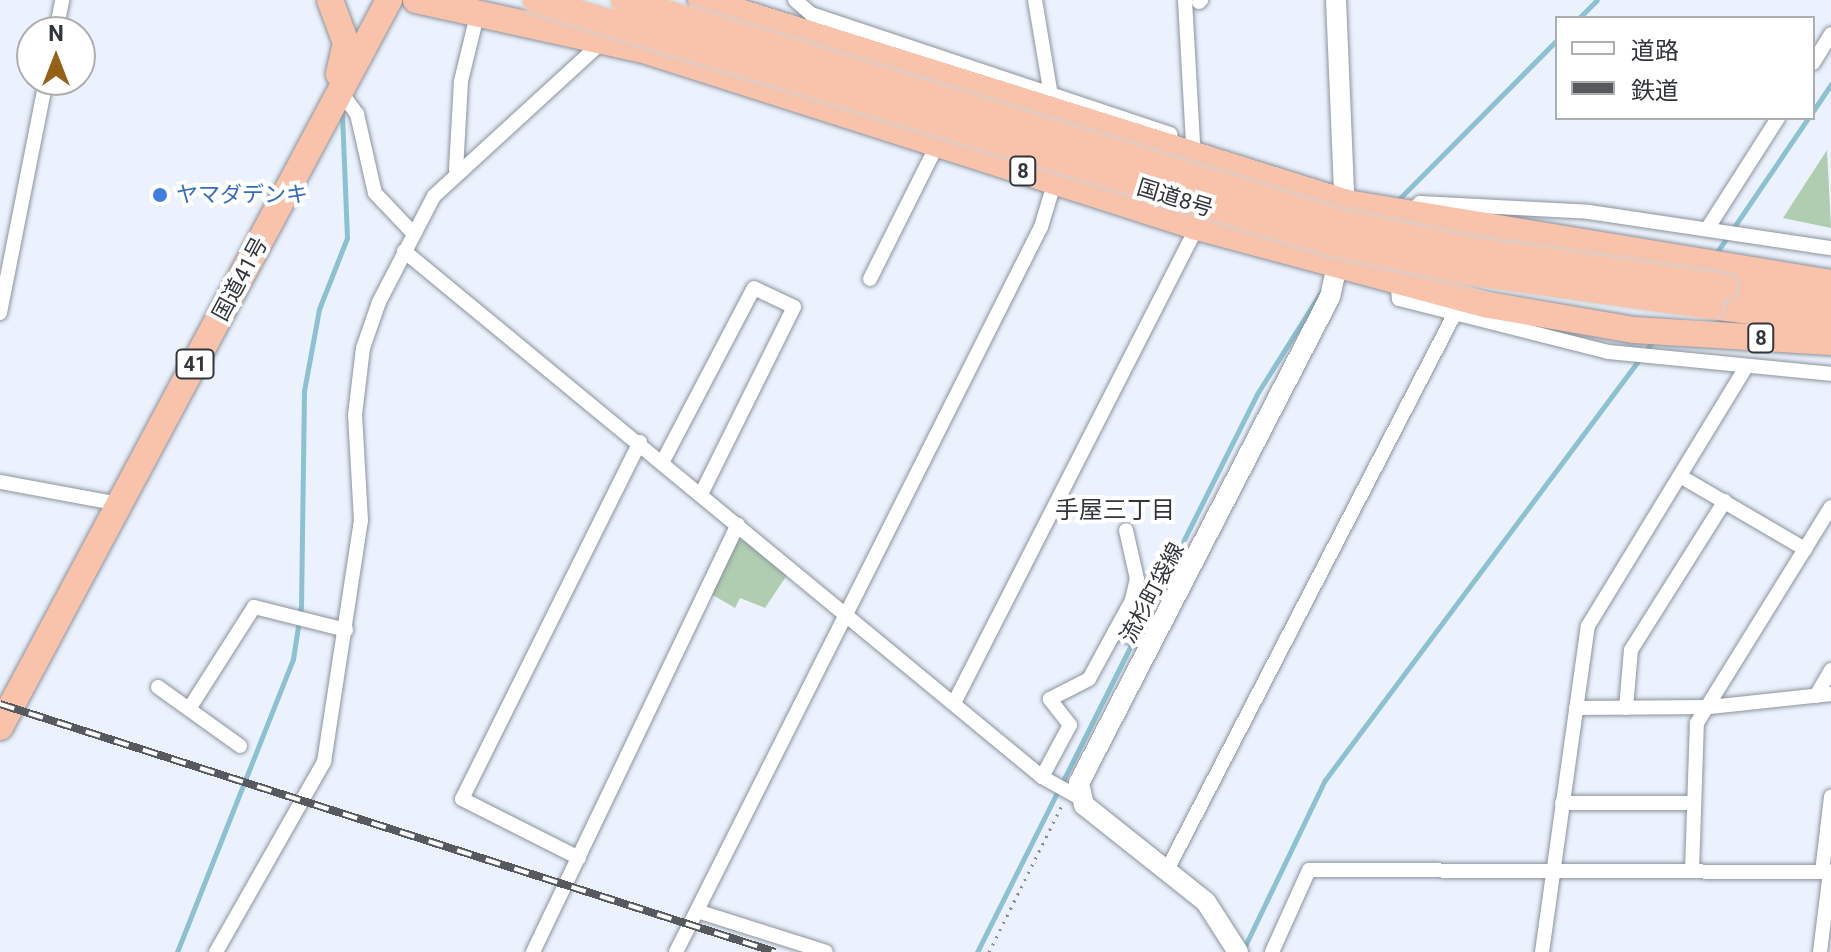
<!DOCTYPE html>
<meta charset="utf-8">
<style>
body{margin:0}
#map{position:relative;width:1831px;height:952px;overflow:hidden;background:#ebf2fd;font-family:Roboto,"Noto Sans JP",sans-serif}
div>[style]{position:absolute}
.green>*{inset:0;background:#b0cdb1}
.stream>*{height:5px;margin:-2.5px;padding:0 2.5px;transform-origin:2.5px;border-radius:2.5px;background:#8bc1d1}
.path>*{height:3px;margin-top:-1.5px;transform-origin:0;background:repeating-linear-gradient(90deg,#868b92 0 2px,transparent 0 8px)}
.roads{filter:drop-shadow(0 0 2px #8c939c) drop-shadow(0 0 2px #8c939c)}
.street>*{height:14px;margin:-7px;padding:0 7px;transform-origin:7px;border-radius:7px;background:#fff}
.secondary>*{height:20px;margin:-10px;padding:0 10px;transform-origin:10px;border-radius:10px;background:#fff}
.highway>*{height:26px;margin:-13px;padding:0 13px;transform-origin:13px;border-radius:13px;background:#f8c2ab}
.rail>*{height:8px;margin-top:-4px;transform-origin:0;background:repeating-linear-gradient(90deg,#fff 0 15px,#565a5f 0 30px);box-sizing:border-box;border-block:2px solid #565a5f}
.bridges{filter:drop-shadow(0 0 2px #d2d3d3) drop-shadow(0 0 2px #d2d3d3)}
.highway-bridge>*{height:26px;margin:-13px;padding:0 13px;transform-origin:13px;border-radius:13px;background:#f8c2ab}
.dots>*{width:22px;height:22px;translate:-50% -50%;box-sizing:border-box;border:4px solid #fff;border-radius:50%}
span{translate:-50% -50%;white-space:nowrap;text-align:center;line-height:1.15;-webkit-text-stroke:8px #fff;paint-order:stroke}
.shield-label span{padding:2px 6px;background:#fff;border:2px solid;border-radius:6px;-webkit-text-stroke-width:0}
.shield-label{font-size:20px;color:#323539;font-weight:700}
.shop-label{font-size:22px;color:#366cbe}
.left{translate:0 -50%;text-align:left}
.street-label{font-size:22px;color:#323539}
.neighbourhood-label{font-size:24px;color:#323539}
.legend{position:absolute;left:1555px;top:16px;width:260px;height:104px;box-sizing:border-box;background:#fff;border:2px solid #adaeb0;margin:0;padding:10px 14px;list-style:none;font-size:24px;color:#323539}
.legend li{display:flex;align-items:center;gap:16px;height:40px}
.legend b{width:40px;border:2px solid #adaeb0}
.north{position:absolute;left:16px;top:16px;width:80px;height:80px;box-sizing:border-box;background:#fff;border:2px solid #adaeb0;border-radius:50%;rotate:0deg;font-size:22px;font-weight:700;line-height:32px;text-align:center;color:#323539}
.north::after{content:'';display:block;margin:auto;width:28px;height:36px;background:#966017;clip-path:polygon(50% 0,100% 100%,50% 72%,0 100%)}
</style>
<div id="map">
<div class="green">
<i style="clip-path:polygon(1827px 150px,1831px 228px,1783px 218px)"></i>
<i style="clip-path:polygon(745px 540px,787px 575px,765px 608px,740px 598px,735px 608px,711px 594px,734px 541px)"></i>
</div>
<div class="stream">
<i style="left:1579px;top:18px;width:25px;rotate:-45deg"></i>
<i style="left:1813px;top:111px;width:32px;rotate:-56deg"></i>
<i style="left:1395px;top:203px;width:230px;rotate:-45.2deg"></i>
<i style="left:1715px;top:255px;width:166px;rotate:-55.8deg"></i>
<i style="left:1244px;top:948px;width:187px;rotate:-64.3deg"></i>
<i style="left:1325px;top:780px;width:548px;rotate:-53.23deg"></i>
<i style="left:177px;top:952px;width:315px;rotate:-68.4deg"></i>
<i style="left:293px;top:659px;width:53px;rotate:-81.3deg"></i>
<i style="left:301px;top:607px;width:216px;rotate:-89.2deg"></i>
<i style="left:304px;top:391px;width:83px;rotate:-79.6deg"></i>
<i style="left:319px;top:309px;width:76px;rotate:-68.5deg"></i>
<i style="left:347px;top:238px;width:127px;rotate:-92.3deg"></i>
<i style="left:977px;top:952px;width:624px;rotate:-63.35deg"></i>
<i style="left:1257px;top:394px;width:126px;rotate:-57.9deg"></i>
</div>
<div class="path">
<i style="left:989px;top:952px;width:164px;rotate:-63.6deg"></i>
</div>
<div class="roads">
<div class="street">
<i style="left:795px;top:0;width:21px;rotate:41deg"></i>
<i style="left:811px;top:14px;width:379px;rotate:18.5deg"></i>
<i style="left:1035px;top:0;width:103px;rotate:80.5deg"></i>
<i style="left:1185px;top:0;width:159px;rotate:86.8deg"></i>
<i style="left:1199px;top:2px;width:3px;rotate:-45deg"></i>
<i style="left:56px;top:32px;width:33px;rotate:-79deg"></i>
<i style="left:1813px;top:63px;width:34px;rotate:-58deg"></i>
<i style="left:339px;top:90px;width:30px;rotate:53deg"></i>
<i style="left:357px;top:114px;width:81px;rotate:77.2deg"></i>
<i style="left:375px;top:193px;width:52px;rotate:46.5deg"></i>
<i style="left:456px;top:170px;width:89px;rotate:-86.8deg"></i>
<i style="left:461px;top:81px;width:72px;rotate:-76.3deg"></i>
<i style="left:1413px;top:210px;width:10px;rotate:-45deg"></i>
<i style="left:1420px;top:203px;width:169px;rotate:3deg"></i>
<i style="left:1589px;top:212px;width:245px;rotate:8.5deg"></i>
<i style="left:1709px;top:226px;width:128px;rotate:-57.4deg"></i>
<i style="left:404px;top:251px;width:827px;rotate:39.5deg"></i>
<i style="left:1042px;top:777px;width:41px;rotate:29.1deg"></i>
<i style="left:870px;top:279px;width:152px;rotate:-63.4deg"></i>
<i style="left:1397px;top:280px;width:19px;rotate:84deg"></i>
<i style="left:1399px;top:299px;width:216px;rotate:14.2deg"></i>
<i style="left:1608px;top:352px;width:224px;rotate:5.6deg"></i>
<i style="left:0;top:313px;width:237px;rotate:-78.8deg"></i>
<i style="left:663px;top:461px;width:195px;rotate:-62.3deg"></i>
<i style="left:754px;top:288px;width:44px;rotate:25.4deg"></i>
<i style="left:794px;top:307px;width:207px;rotate:116.4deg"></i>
<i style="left:1680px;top:476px;width:145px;rotate:30.3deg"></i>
<i style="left:0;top:482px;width:122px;rotate:10.4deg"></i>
<i style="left:1115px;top:631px;width:40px;rotate:21deg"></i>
<i style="left:158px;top:687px;width:101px;rotate:35.7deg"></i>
<i style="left:1816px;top:696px;width:30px;rotate:-60deg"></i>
<i style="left:954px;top:703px;width:534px;rotate:-62.96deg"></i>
<i style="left:1576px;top:708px;width:134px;rotate:-0.4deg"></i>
<i style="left:1710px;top:707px;width:122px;rotate:-6.1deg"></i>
<i style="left:1626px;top:708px;width:58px;rotate:-85.1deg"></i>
<i style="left:1631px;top:650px;width:176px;rotate:-57.8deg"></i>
<i style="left:189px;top:709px;width:121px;rotate:-57.5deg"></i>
<i style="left:254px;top:607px;width:95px;rotate:14deg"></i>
<i style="left:1042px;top:777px;width:59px;rotate:-61.7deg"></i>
<i style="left:1070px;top:725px;width:33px;rotate:-128deg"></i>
<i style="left:1050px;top:699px;width:44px;rotate:-27.1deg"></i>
<i style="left:1089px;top:679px;width:90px;rotate:-61.4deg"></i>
<i style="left:1132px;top:600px;width:22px;rotate:-77deg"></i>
<i style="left:1137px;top:579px;width:50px;rotate:-102.7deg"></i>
<i style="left:1562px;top:803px;width:131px"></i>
<i style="left:579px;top:858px;width:131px;rotate:-153.2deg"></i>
<i style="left:462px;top:799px;width:399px;rotate:-63.5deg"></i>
<i style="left:1167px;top:870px;width:623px;rotate:-62.65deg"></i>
<i style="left:1692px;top:871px;width:148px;rotate:-88.1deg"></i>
<i style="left:1697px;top:723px;width:254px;rotate:-58.2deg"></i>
<i style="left:1822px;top:872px;width:76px;rotate:-83.2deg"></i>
<i style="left:697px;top:911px;width:135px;rotate:17.6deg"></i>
<i style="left:216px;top:952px;width:219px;rotate:-60.4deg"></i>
<i style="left:324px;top:762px;width:244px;rotate:-81.3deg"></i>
<i style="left:361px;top:521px;width:106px;rotate:-93.2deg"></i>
<i style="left:355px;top:415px;width:67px;rotate:-83.2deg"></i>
<i style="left:363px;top:348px;width:49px;rotate:-70.8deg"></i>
<i style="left:379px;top:302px;width:119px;rotate:-62.6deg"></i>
<i style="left:434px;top:196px;width:231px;rotate:-42.5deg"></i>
<i style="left:533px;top:952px;width:474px;rotate:-64.4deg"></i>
<i style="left:676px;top:952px;width:812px;rotate:-63.28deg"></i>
<i style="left:1041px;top:227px;width:48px;rotate:-73.1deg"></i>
<i style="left:1272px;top:952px;width:90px;rotate:-65.7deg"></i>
<i style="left:1309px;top:870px;width:522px;rotate:0.22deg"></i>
<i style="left:1542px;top:952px;width:329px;rotate:-82deg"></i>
<i style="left:1588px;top:626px;width:303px;rotate:-58.6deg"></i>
<i style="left:1820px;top:952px;width:81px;rotate:-82.9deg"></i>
</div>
<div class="secondary">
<i style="left:1336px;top:0;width:217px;rotate:87.6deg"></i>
<i style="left:1238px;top:952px;width:59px;rotate:-122.6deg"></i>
<i style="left:1206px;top:902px;width:156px;rotate:-141.5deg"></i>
<i style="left:1084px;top:805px;width:23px;rotate:-103deg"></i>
<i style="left:1079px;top:783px;width:547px;rotate:-62.69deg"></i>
<i style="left:1330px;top:297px;width:46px;rotate:-77.5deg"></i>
</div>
<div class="highway">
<i style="left:330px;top:0;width:46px;rotate:69.6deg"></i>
<i style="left:346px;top:43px;width:32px;rotate:103deg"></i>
<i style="left:416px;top:0;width:233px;rotate:12.4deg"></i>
<i style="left:644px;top:50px;width:581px;rotate:17.75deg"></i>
<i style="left:1197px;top:227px;width:302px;rotate:15deg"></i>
<i style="left:1489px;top:305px;width:147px;rotate:9.8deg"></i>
<i style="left:1634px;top:330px;width:197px;rotate:3.5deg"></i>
<i style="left:701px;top:0;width:677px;rotate:17.44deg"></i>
<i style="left:1347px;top:203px;width:491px;rotate:9.4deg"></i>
<i style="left:1724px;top:287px;width:101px;rotate:6.8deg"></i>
<i style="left:1711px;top:306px;width:121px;rotate:7.1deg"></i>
<i style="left:0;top:727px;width:825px;rotate:-61.85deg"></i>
</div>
</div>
<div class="rail">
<i style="left:0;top:704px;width:814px;rotate:17.74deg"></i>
</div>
<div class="bridges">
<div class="highway-bridge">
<i style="left:536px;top:0;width:830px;rotate:16.95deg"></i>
<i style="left:1330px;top:242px;width:148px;rotate:12.1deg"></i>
<i style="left:1475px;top:273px;width:238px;rotate:8deg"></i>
<i style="left:624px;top:0;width:748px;rotate:17.27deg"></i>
<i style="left:1338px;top:222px;width:135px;rotate:12deg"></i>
<i style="left:1470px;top:250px;width:257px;rotate:8.3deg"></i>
</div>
</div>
<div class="dots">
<i style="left:160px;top:195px;background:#3f7fe0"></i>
</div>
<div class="shield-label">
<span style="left:1023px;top:171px">8</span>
<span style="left:1761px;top:338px">8</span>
<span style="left:195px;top:364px">41</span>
</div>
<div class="shop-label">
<span class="left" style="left:176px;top:195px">ヤマダデンキ</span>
</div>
<div class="street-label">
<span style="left:1175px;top:198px;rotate:17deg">国道8号</span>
<span style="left:240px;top:279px;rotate:-62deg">国道41号</span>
<span style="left:1152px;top:593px;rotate:-62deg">流杉町袋線</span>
</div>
<div class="neighbourhood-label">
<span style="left:1115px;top:511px">手屋三丁目</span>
</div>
<ul class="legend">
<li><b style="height:10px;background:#fff"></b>道路</li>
<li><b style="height:10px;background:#565a5f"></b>鉄道</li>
</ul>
<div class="north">N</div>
</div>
